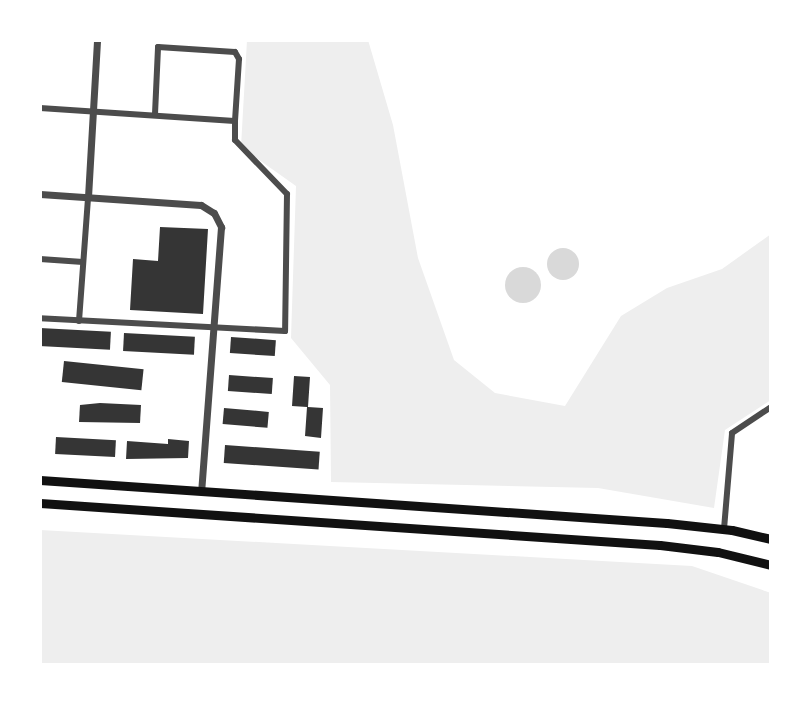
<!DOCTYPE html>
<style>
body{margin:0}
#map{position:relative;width:811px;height:705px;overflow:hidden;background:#fff;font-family:"Noto Serif",serif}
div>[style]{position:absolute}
.green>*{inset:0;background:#eee}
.water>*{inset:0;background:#d9d9d9}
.round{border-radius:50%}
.building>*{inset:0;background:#353535;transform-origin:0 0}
.minor>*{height:6px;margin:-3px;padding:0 3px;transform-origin:3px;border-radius:3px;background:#4c4c4c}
.tertiary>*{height:7px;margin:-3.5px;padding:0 3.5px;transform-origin:3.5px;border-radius:3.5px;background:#4c4c4c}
.secondary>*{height:9px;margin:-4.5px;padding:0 4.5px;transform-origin:4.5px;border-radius:4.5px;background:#111}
span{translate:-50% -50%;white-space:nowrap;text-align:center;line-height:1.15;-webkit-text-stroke:5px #fff;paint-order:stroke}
.frame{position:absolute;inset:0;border:42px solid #fff;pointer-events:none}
</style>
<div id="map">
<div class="green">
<i style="clip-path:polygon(247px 40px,368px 40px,393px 125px,418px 258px,454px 360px,495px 393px,565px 406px,621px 316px,667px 288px,722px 269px,771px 234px,771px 400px,725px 430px,714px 508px,598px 488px,331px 482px,330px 385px,291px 338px,296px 186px,241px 147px)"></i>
<i style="clip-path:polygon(40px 530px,692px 566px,771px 593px,771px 665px,40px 665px)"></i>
</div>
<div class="water">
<i class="round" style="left:547px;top:248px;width:32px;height:32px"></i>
<i class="round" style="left:505px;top:267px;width:36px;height:36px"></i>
</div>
<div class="building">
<i style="clip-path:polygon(160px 227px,208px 229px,203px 314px,130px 310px,133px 259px,158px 261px)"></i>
<i style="left:40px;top:328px;width:71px;height:18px;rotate:3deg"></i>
<i style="left:124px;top:333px;width:71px;height:18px;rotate:3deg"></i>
<i style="left:231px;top:337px;width:45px;height:16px;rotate:4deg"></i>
<i style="left:64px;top:361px;width:80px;height:21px;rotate:6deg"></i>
<i style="left:229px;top:375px;width:44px;height:16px;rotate:4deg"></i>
<i style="clip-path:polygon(294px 376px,310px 377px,308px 407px,323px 408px,321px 438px,305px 436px,307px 407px,292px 406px)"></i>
<i style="clip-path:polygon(100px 403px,141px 405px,140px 423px,79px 422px,80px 405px)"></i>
<i style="left:224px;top:408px;width:45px;height:16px;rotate:5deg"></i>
<i style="left:56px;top:437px;width:60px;height:17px;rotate:3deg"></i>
<i style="clip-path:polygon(168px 439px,189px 441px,188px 458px,126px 459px,127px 441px,168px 444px)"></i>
<i style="left:225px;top:445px;width:95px;height:18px;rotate:4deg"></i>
</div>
<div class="minor">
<i style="left:40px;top:108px;width:195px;rotate:3.8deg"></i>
<i style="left:235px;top:121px;width:19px;rotate:90deg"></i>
<i style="left:235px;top:140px;width:75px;rotate:46.1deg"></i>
<i style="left:287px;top:194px;width:137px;rotate:90.8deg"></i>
<i style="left:285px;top:331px;width:245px;rotate:-177deg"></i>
<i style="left:155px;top:114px;width:67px;rotate:-87.4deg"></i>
<i style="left:158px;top:47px;width:77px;rotate:3.7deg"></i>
<i style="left:235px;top:52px;width:8px;rotate:60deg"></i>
<i style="left:239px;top:59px;width:62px;rotate:93.7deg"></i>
<i style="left:40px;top:259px;width:43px;rotate:4deg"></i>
<i style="left:79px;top:321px;width:124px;rotate:-85.8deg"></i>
<i style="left:724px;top:529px;width:96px;rotate:-85.2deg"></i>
<i style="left:732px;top:433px;width:47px;rotate:-33.7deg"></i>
</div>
<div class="tertiary">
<i style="left:40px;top:194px;width:161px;rotate:3.9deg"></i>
<i style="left:201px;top:205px;width:15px;rotate:32deg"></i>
<i style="left:214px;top:213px;width:16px;rotate:63deg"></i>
<i style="left:221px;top:227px;width:264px;rotate:94.3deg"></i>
<i style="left:88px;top:197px;width:157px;rotate:-86.7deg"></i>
</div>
<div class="secondary">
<i style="left:40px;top:480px;width:628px;rotate:3.92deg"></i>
<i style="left:667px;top:523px;width:65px;rotate:6.1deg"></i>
<i style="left:732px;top:530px;width:40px;rotate:13deg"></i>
<i style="left:40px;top:503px;width:621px;rotate:3.88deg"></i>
<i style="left:660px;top:545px;width:58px;rotate:6.9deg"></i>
<i style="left:718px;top:552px;width:55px;rotate:13.8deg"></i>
</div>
<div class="frame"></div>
</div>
